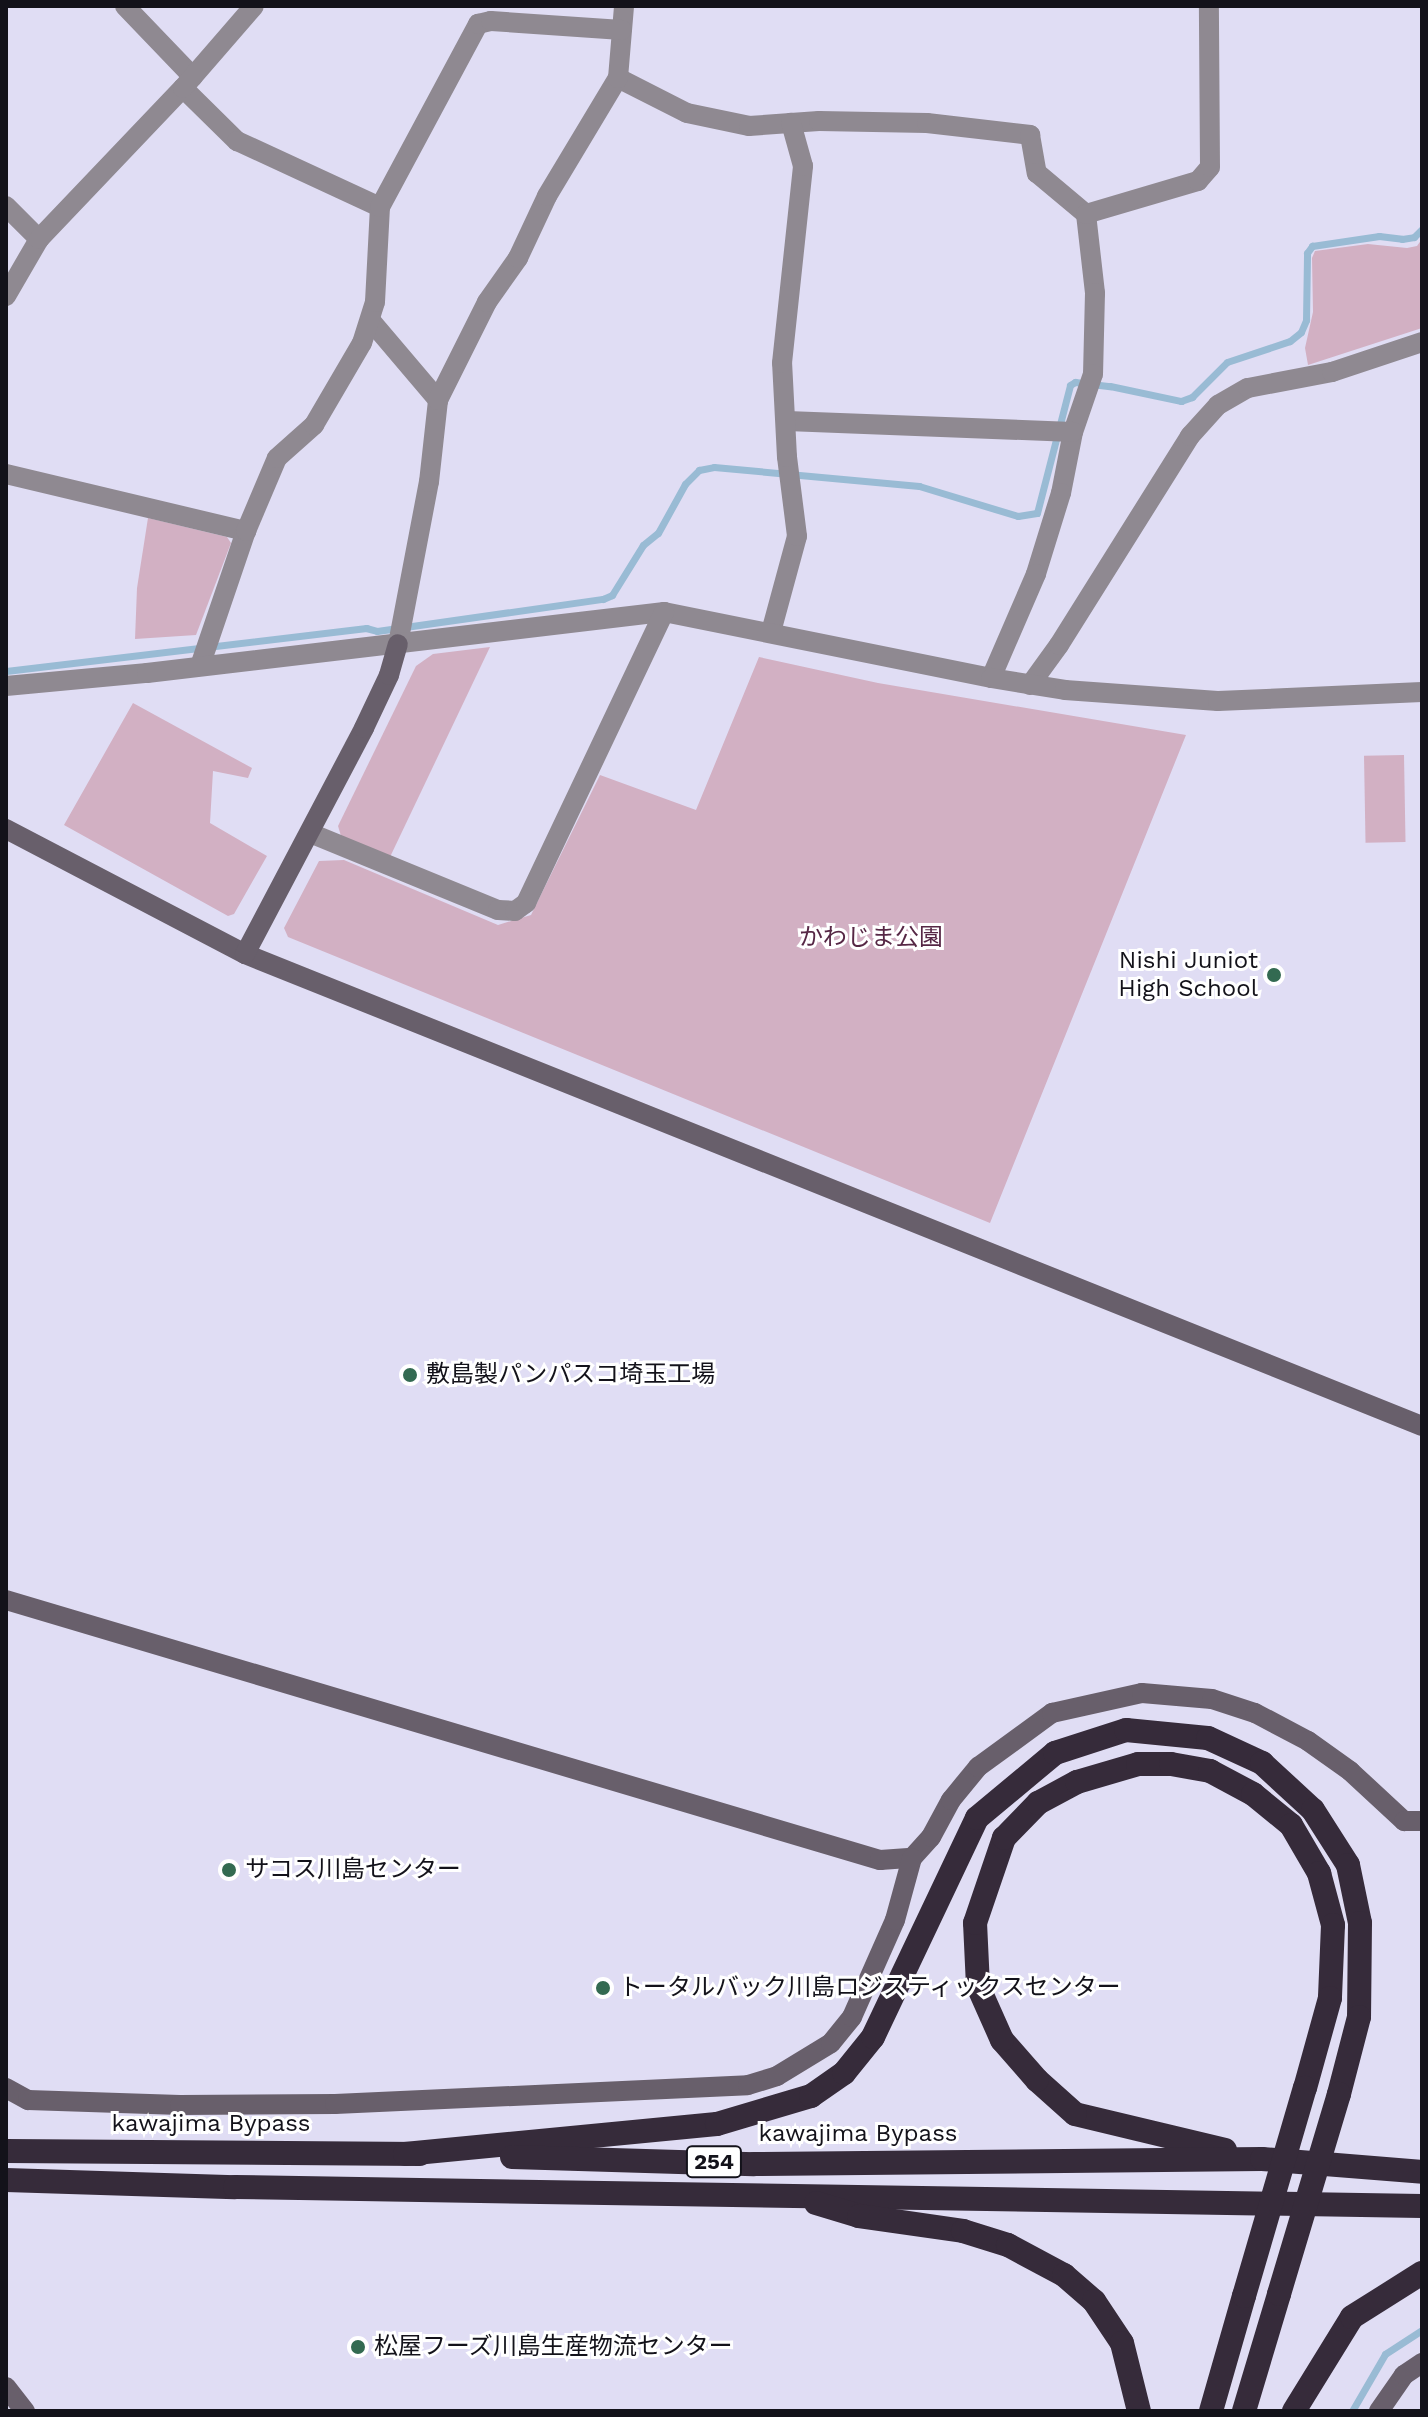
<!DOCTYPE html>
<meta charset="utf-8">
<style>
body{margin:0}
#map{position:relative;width:1428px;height:2417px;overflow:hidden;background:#e0ddf4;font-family:"Work Sans","Noto Sans JP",sans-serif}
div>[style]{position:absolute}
.green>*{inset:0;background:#d2b0c3;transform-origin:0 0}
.stream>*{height:7px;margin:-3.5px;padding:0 3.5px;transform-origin:3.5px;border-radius:3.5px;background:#99bbd4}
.street>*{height:20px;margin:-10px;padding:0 10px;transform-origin:10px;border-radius:10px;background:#8f8991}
.secondary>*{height:20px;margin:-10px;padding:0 10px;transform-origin:10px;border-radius:10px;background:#685f6b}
.highway>*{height:24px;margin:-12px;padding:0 12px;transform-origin:12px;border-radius:12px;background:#362b3a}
.highway-bridge>*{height:24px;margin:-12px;padding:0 12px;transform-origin:12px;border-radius:12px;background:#362b3a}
.dots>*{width:22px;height:22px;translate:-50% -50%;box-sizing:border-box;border:4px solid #fff;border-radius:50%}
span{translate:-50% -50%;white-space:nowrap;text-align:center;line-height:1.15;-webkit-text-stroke:6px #fff;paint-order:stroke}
.shield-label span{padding:2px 6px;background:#fff;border:2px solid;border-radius:6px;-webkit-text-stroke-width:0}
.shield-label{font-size:22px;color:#13121a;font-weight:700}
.park-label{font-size:24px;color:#562745}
.poi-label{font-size:24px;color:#13121a}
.right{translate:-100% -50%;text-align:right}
.left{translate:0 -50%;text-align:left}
.street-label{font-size:24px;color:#13121a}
.frame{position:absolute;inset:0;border:8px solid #13121a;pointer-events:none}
</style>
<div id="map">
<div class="green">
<i style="clip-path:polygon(1422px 239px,1422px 328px,1308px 365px,1305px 348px,1313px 312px,1312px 258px,1315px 251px,1368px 244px,1407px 248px,1417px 246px)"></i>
<i style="clip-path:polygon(148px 518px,227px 537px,231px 543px,196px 635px,135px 639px,137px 588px)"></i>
<i style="clip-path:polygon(490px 647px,390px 857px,341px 836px,338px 826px,416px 666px,433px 654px)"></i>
<i style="clip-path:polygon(759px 657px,878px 683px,1186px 735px,990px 1223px,288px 937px,284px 928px,319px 861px,344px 860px,498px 925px,531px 915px,600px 775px,696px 810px)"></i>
<i style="clip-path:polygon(133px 703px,252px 768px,248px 778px,213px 771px,210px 823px,267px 856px,234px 914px,228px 916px,64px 825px)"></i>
<i style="left:1404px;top:755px;width:87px;height:40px;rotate:89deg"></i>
</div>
<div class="stream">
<i style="left:6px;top:671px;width:363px;rotate:-6.8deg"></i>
<i style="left:366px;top:628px;width:11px;rotate:15deg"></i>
<i style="left:377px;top:631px;width:228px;rotate:-8.1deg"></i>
<i style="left:603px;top:599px;width:10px;rotate:-24deg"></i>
<i style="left:612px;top:595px;width:59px;rotate:-58.2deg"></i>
<i style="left:643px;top:545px;width:19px;rotate:-39deg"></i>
<i style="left:658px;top:533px;width:56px;rotate:-61.1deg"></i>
<i style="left:685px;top:484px;width:20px;rotate:-45deg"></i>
<i style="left:699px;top:470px;width:15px;rotate:-11deg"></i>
<i style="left:714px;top:467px;width:206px;rotate:5.3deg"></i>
<i style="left:919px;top:486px;width:103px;rotate:16.9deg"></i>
<i style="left:1018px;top:516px;width:19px;rotate:-9deg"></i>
<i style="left:1037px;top:513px;width:132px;rotate:-75.5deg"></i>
<i style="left:1070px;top:385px;width:6px;rotate:-31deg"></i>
<i style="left:1075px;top:382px;width:35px;rotate:7deg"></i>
<i style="left:1110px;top:386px;width:73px;rotate:11.9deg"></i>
<i style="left:1181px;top:401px;width:12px;rotate:-20deg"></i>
<i style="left:1192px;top:397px;width:49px;rotate:-45deg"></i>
<i style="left:1227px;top:362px;width:66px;rotate:-18.4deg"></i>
<i style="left:1290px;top:341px;width:14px;rotate:-39deg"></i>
<i style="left:1301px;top:332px;width:13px;rotate:-67deg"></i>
<i style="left:1306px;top:320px;width:67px;rotate:-89.1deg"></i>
<i style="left:1307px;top:253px;width:9px;rotate:-54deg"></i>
<i style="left:1312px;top:246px;width:68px;rotate:-8.5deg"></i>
<i style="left:1379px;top:236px;width:23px;rotate:7deg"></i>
<i style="left:1402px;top:239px;width:12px;rotate:-9deg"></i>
<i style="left:1414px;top:237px;width:11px;rotate:-45deg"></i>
<i style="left:1352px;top:2411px;width:66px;rotate:-59.9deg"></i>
<i style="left:1385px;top:2354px;width:44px;rotate:-33deg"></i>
</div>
<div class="street">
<i style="left:125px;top:6px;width:98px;rotate:46.2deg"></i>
<i style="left:618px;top:78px;width:77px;rotate:26.9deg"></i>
<i style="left:687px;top:113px;width:63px;rotate:11.8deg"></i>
<i style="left:749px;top:126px;width:70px;rotate:-4.1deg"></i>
<i style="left:819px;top:121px;width:108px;rotate:1.1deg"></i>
<i style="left:927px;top:123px;width:104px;rotate:6.6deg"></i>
<i style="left:1030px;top:135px;width:39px;rotate:80deg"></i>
<i style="left:1037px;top:173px;width:64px;rotate:39.9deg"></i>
<i style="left:1086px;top:214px;width:80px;rotate:83.5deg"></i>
<i style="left:1095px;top:293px;width:81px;rotate:91.4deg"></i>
<i style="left:1093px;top:374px;width:61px;rotate:109deg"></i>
<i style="left:1073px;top:432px;width:62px;rotate:101.1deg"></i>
<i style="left:1061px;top:493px;width:85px;rotate:107.2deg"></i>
<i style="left:1036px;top:574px;width:113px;rotate:113.4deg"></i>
<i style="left:183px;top:88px;width:76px;rotate:44.5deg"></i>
<i style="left:237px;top:141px;width:157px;rotate:24.8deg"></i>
<i style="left:6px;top:206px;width:47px;rotate:45deg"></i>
<i style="left:1086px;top:214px;width:117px;rotate:-16.4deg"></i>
<i style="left:1198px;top:181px;width:18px;rotate:-49deg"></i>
<i style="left:1210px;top:167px;width:161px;rotate:-90.4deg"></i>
<i style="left:6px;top:296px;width:66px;rotate:-59.9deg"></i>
<i style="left:39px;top:239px;width:209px;rotate:-46.4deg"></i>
<i style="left:183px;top:88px;width:108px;rotate:-49.1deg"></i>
<i style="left:371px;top:321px;width:104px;rotate:49.7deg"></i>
<i style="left:787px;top:421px;width:286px;rotate:2.2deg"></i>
<i style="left:6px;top:474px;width:247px;rotate:13.4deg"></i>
<i style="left:771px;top:632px;width:99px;rotate:-74.8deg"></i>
<i style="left:797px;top:536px;width:80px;rotate:-97.2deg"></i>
<i style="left:787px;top:457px;width:94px;rotate:-93deg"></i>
<i style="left:782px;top:363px;width:198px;rotate:-83.9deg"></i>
<i style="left:803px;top:166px;width:45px;rotate:-105.6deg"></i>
<i style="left:398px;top:644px;width:165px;rotate:-79.2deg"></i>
<i style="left:429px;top:482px;width:82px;rotate:-83.7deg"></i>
<i style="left:438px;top:400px;width:110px;rotate:-63.4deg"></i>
<i style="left:487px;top:302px;width:54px;rotate:-54.8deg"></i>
<i style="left:518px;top:258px;width:68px;rotate:-64.9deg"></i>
<i style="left:547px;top:196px;width:138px;rotate:-59deg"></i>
<i style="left:618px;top:78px;width:72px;rotate:-85.2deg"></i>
<i style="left:200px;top:666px;width:143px;rotate:-71.2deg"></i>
<i style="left:246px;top:531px;width:79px;rotate:-67deg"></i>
<i style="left:277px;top:458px;width:50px;rotate:-41.7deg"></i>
<i style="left:314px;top:425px;width:95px;rotate:-59.7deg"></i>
<i style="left:362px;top:343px;width:43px;rotate:-72.4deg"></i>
<i style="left:375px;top:302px;width:95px;rotate:-87deg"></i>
<i style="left:380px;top:207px;width:208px;rotate:-61.8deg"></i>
<i style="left:478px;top:24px;width:13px;rotate:-13deg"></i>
<i style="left:491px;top:21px;width:131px;rotate:3.9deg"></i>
<i style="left:1030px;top:685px;width:49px;rotate:-54.1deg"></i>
<i style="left:1059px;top:645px;width:247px;rotate:-57.9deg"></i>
<i style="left:1190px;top:436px;width:42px;rotate:-47.9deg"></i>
<i style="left:1218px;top:405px;width:34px;rotate:-30deg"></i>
<i style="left:1248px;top:388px;width:86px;rotate:-10.8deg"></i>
<i style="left:1332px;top:372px;width:95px;rotate:-18.4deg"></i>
<i style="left:6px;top:686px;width:142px;rotate:-5.3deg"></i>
<i style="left:147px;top:673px;width:521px;rotate:-6.73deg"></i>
<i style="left:664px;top:612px;width:334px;rotate:11.4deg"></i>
<i style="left:991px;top:678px;width:75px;rotate:9.2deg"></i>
<i style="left:1065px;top:690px;width:153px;rotate:4.1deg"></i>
<i style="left:1218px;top:701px;width:204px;rotate:-2.5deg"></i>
<i style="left:310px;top:833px;width:203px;rotate:22.3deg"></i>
<i style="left:498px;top:910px;width:17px;rotate:3deg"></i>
<i style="left:515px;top:911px;width:14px;rotate:-36deg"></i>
<i style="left:526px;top:903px;width:322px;rotate:-64.6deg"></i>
</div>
<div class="secondary">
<i style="left:6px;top:829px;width:270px;rotate:27.6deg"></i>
<i style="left:245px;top:954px;width:1268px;rotate:21.85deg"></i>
<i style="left:245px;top:954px;width:255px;rotate:-62.2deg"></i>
<i style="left:364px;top:728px;width:59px;rotate:-64.7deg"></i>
<i style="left:389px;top:675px;width:32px;rotate:-74deg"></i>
<i style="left:6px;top:1600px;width:912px;rotate:16.57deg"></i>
<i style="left:880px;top:1860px;width:32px;rotate:-4deg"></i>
<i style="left:912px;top:1858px;width:28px;rotate:-48deg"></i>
<i style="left:931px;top:1837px;width:42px;rotate:-61.6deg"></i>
<i style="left:951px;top:1800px;width:43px;rotate:-50.7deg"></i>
<i style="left:978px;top:1767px;width:92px;rotate:-36.1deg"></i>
<i style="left:1052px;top:1713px;width:92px;rotate:-12.5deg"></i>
<i style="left:1142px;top:1693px;width:70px;rotate:4.9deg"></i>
<i style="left:1212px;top:1699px;width:45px;rotate:18deg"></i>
<i style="left:1255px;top:1713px;width:60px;rotate:27.8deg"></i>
<i style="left:1308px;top:1741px;width:52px;rotate:35.5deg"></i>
<i style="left:1350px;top:1771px;width:74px;rotate:42.8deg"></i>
<i style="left:1404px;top:1821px;width:18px"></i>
<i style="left:6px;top:2088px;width:25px;rotate:29deg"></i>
<i style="left:28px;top:2100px;width:152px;rotate:1.9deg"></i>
<i style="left:180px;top:2105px;width:155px;rotate:-0.4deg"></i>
<i style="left:335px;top:2104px;width:413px;rotate:-2.6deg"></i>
<i style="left:748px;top:2085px;width:30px;rotate:-17deg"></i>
<i style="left:777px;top:2076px;width:63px;rotate:-31.4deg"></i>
<i style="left:831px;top:2043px;width:33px;rotate:-51deg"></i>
<i style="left:852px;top:2017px;width:106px;rotate:-66.1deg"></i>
<i style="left:895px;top:1920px;width:64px;rotate:-74.7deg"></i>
<i style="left:6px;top:2387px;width:31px;rotate:52deg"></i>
<i style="left:1379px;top:2411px;width:44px;rotate:-55.2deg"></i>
<i style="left:1404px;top:2375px;width:22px;rotate:-34deg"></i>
</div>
<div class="highway">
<i style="left:1225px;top:2150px;width:154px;rotate:-166.5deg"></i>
<i style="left:1075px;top:2114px;width:51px;rotate:-138.2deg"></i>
<i style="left:1037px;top:2080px;width:53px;rotate:-131.2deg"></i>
<i style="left:1002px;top:2040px;width:59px;rotate:-114deg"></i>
<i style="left:978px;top:1986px;width:63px;rotate:-92.7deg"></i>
<i style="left:975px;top:1923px;width:90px;rotate:-71.2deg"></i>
<i style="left:1004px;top:1838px;width:49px;rotate:-45.8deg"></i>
<i style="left:1038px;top:1803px;width:44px;rotate:-28.3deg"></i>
<i style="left:1077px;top:1782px;width:64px;rotate:-16.4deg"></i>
<i style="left:1138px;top:1764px;width:33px"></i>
<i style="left:1171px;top:1764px;width:40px;rotate:10deg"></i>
<i style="left:1210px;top:1771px;width:49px;rotate:28.1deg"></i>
<i style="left:1253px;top:1794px;width:49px;rotate:39.2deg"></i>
<i style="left:1291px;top:1825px;width:56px;rotate:59.7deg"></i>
<i style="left:1319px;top:1873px;width:54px;rotate:74.9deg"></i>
<i style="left:1333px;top:1925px;width:73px;rotate:92.4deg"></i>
<i style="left:1330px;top:1998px;width:93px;rotate:105.5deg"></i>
<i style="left:6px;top:2151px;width:414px;rotate:0.4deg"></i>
<i style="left:405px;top:2154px;width:313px;rotate:-5.5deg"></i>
<i style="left:717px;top:2124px;width:98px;rotate:-16.6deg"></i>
<i style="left:811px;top:2096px;width:40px;rotate:-34.9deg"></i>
<i style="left:844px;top:2073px;width:46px;rotate:-51.1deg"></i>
<i style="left:873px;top:2037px;width:242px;rotate:-64.6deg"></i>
<i style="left:977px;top:1818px;width:102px;rotate:-39.8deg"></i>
<i style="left:1055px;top:1753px;width:75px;rotate:-17.9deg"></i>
<i style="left:1126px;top:1730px;width:82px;rotate:5.6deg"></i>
<i style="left:1208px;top:1738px;width:60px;rotate:24.8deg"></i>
<i style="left:1262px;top:1763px;width:69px;rotate:42.7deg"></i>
<i style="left:1313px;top:1810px;width:65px;rotate:57.5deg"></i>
<i style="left:1348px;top:1865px;width:59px;rotate:78.3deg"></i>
<i style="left:1360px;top:1923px;width:94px;rotate:90.6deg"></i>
<i style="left:1359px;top:2017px;width:80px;rotate:104.6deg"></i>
<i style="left:512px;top:2157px;width:242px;rotate:1.7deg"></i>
<i style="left:754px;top:2164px;width:508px;rotate:-0.56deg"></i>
<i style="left:1262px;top:2159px;width:161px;rotate:4.6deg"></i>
<i style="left:6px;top:2180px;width:229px;rotate:1.8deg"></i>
<i style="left:235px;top:2187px;width:1187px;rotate:0.92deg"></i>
<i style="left:816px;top:2203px;width:45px;rotate:16.8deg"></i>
<i style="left:859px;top:2216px;width:105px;rotate:8.2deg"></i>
<i style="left:963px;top:2231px;width:47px;rotate:17.3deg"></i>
<i style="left:1008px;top:2245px;width:64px;rotate:28.2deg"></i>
<i style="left:1064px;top:2275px;width:40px;rotate:41deg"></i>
<i style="left:1094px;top:2301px;width:50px;rotate:56.3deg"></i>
<i style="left:1122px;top:2343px;width:70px;rotate:76deg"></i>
<i style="left:1211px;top:2411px;width:120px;rotate:-74deg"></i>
<i style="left:1244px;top:2411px;width:122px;rotate:-73.3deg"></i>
<i style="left:1294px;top:2411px;width:110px;rotate:-58.3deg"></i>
<i style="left:1352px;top:2317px;width:83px;rotate:-32.2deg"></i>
</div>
<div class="highway-bridge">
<i style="left:1279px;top:2294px;width:209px;rotate:-73.3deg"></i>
<i style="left:1244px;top:2296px;width:217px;rotate:-73.7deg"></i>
</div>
<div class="dots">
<i style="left:1274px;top:975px;background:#336a51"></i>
<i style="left:410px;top:1375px;background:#336a51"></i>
<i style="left:229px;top:1870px;background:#336a51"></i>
<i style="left:603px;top:1988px;background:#336a51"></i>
<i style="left:358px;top:2347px;background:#336a51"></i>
</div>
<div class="shield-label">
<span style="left:714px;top:2162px">254</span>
</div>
<div class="park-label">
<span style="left:871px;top:938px">かわじま公園</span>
</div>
<div class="poi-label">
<span class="right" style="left:1258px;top:975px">Nishi Juniot<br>High School</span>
<span class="left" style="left:426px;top:1375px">敷島製パンパスコ埼玉工場</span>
<span class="left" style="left:245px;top:1870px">サコス川島センター</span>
<span class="left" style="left:619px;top:1988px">トータルバック川島ロジスティックスセンター</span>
<span class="left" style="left:374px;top:2347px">松屋フーズ川島生産物流センター</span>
</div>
<div class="street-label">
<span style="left:211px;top:2124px">kawajima Bypass</span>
<span style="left:858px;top:2134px">kawajima Bypass</span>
</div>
<div class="frame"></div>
</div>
